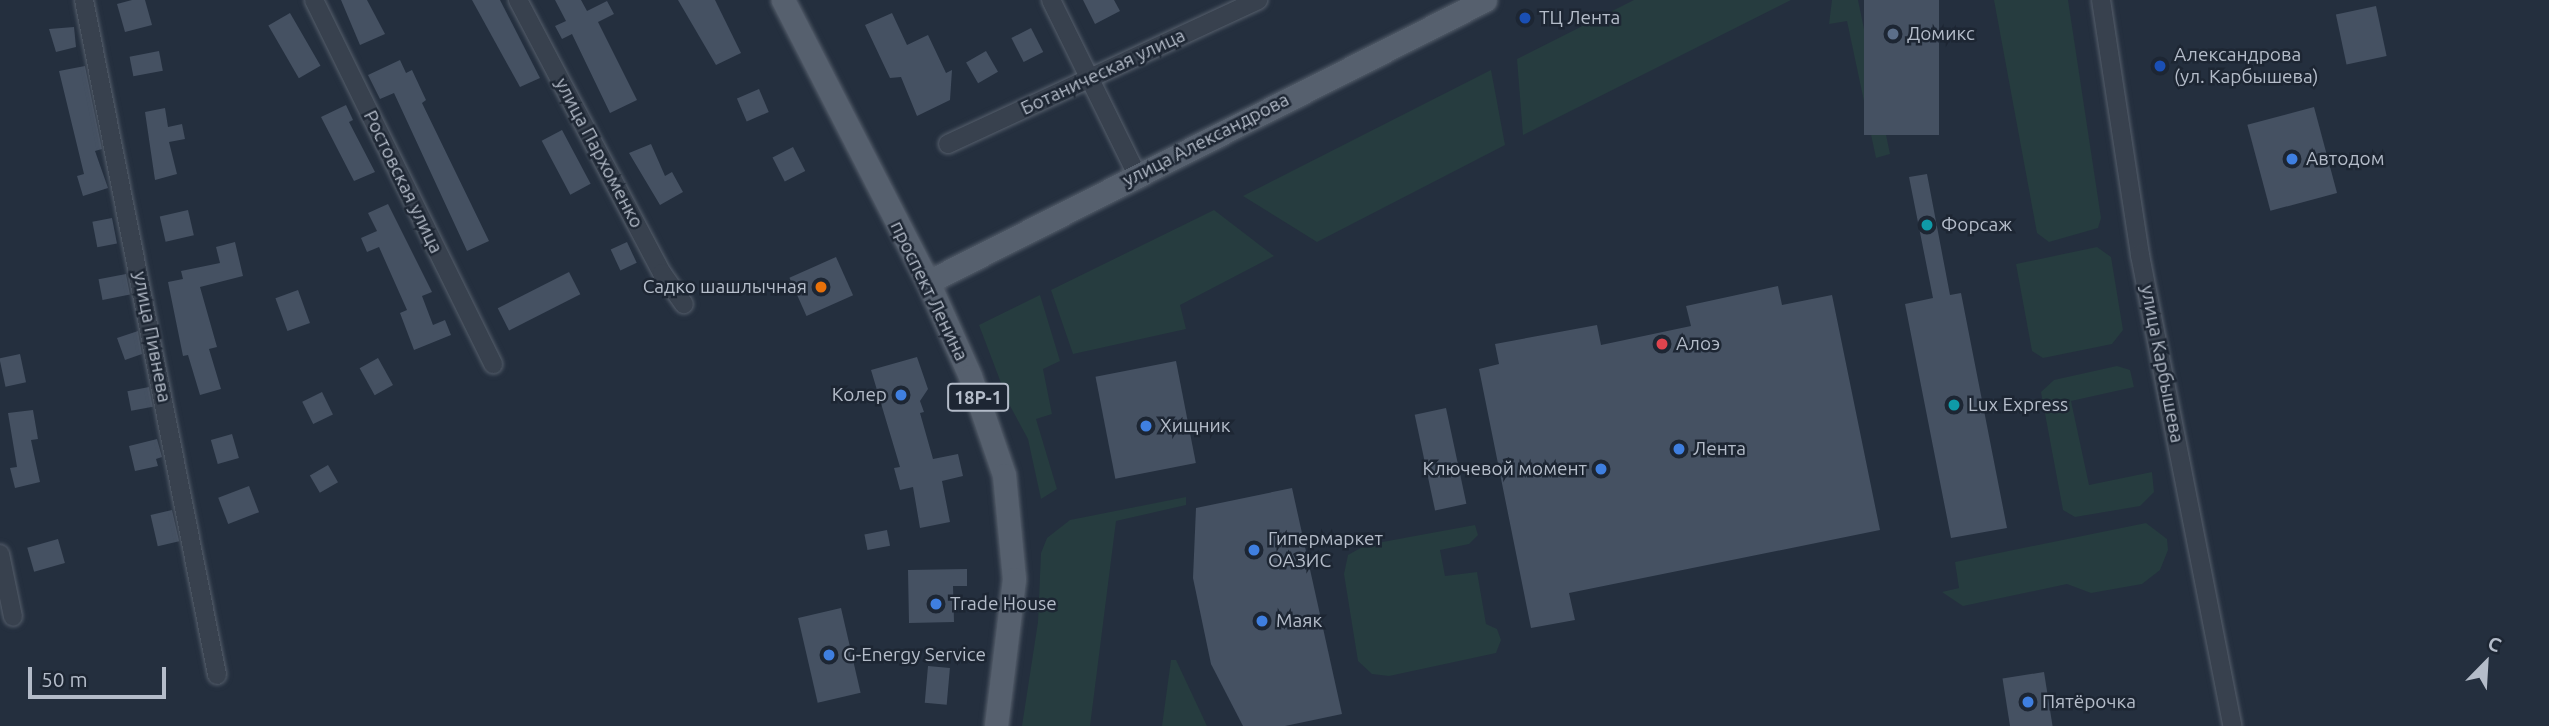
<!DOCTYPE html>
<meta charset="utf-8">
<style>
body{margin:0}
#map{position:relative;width:2549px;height:726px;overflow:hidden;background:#242f3e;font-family:Ubuntu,sans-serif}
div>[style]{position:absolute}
.green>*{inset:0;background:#263c3f}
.building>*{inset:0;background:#455162;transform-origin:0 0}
.roads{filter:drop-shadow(0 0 2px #565f6c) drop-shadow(0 0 2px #565f6c)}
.minor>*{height:18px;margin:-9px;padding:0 9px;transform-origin:9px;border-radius:9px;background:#38414e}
.major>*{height:23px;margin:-11.5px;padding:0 11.5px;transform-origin:11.5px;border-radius:11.5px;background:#56606e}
.dots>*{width:19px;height:19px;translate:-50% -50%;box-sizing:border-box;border:4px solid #1d2633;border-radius:50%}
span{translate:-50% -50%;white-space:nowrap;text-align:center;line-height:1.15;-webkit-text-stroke:5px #1d2633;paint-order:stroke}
.shield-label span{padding:2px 5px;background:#1d2633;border:2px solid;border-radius:5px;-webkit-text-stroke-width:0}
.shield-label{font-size:18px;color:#b4bcc9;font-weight:700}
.poi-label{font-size:19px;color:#b4bcc9}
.left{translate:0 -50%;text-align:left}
.right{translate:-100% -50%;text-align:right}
.street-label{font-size:19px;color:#b4bcc9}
.north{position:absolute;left:2451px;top:628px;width:70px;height:70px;-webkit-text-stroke:5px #1d2633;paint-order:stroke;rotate:24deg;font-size:19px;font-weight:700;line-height:28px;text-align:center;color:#b4bcc9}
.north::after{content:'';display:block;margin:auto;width:24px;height:32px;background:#b4bcc9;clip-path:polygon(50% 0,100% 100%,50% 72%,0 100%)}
.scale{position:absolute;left:28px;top:667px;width:138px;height:32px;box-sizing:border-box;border:4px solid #b4bcc9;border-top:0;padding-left:9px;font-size:21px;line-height:24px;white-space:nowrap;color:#b4bcc9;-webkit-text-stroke:5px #1d2633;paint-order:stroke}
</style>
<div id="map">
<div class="green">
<i style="clip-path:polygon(1634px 0,1791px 0,1523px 135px,1517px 59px)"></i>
<i style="clip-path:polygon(1832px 0,1858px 0,1890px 154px,1876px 158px,1847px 21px,1829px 24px)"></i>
<i style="clip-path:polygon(1994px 0,2068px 0,2101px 218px,2098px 228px,2049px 242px,2037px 233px)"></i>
<i style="clip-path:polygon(1491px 70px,1505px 145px,1317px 242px,1243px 196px)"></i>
<i style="clip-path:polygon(1214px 210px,1274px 256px,1180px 305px,1186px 329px,1073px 354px,1051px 290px)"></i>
<i style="clip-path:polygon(2097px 247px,2111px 257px,2123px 330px,2112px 344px,2043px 358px,2032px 351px,2016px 264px)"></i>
<i style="clip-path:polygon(1040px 295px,1060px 361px,1043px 369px,1052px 414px,1036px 419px,1057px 489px,1041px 499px,1028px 439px,1009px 404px,979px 325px)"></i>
<i style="clip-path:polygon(2117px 366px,2130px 370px,2134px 387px,2071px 401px,2089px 485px,2152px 472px,2154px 492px,2140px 506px,2075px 517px,2063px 510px,2041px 392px,2054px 380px)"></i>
<i style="clip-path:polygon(1186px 497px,1186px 505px,1116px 521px,1090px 726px,1022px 726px,1038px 622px,1041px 553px,1047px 538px,1070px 520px)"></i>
<i style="clip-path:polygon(2146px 523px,2167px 539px,2168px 550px,2160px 570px,2142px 584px,2091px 593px,2067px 584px,1963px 606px,1942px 592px,1959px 588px,1955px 562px)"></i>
<i style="clip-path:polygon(1475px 525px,1478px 535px,1469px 544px,1440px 550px,1445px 576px,1477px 572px,1486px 624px,1497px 629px,1501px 640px,1496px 653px,1389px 676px,1372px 674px,1358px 661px,1344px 574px,1348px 555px,1366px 545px)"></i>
<i style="clip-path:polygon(1171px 660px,1176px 660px,1207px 726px,1162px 726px)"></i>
</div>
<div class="building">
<i style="clip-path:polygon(132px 0,145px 0,152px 25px,125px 32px,117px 4px)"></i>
<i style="clip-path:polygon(341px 0,367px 0,385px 34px,360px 45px)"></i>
<i style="clip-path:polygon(472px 0,500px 0,540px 78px,520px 87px)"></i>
<i style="clip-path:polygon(555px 0,581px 0,587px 11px,607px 1px,614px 14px,598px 22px,637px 100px,610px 113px,572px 34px,562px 39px,555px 26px,566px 21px)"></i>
<i style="clip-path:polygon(678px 0,715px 0,741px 53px,716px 65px)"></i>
<i style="clip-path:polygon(1083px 0,1114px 0,1120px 11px,1095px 24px)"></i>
<i style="left:1864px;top:0;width:75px;height:135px"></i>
<i style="left:2376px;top:6px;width:51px;height:41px;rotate:78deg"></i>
<i style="left:290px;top:13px;width:61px;height:25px;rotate:60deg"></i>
<i style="clip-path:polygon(892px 13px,907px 45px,928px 35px,946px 73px,952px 70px,950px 100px,917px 116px,901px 77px,890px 78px,865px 25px)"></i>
<i style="clip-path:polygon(74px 27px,76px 47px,56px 52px,49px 29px)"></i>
<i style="left:1031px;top:28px;width:27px;height:22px;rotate:63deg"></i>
<i style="left:159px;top:51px;width:20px;height:30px;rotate:79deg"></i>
<i style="left:986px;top:51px;width:24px;height:23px;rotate:60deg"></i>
<i style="clip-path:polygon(400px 60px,406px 73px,412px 70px,426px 100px,422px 103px,489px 241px,467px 251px,394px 93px,380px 99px,368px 75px)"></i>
<i style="clip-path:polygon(85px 66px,102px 149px,95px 151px,108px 188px,83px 196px,77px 176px,84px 174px,59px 71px)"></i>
<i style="left:759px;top:89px;width:25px;height:24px;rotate:67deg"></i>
<i style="clip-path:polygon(346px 105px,353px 120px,349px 122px,375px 172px,354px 181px,321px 117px)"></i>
<i style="left:2314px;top:107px;width:89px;height:69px;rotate:75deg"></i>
<i style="clip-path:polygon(165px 108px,168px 127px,182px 124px,185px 139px,169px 142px,177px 174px,155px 180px,145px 112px)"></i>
<i style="left:562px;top:130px;width:61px;height:23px;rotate:62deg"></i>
<i style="clip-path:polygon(651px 144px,665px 176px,672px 172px,683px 192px,660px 205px,629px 153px)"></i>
<i style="left:793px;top:147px;width:27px;height:23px;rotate:63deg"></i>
<i style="clip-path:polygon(1927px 174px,1950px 295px,1961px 293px,2007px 528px,1951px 538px,1905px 304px,1933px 298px,1909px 177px)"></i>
<i style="clip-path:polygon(388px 204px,432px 292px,422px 296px,433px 325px,445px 320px,451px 335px,414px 350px,400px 313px,407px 310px,379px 247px,367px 252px,361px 238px,377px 231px,368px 213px)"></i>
<i style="left:188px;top:210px;width:26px;height:29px;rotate:77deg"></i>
<i style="left:112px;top:218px;width:26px;height:20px;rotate:79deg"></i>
<i style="clip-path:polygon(235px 242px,243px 276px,200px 287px,217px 347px,209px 349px,221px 389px,200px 395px,188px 355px,183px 356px,168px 282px,183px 279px,181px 271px,220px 263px,216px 247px)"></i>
<i style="left:627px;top:242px;width:23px;height:18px;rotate:65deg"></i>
<i style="left:836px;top:257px;width:42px;height:51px;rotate:66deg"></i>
<i style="left:569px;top:272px;width:25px;height:80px;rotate:63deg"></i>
<i style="left:126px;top:274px;width:21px;height:28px;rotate:79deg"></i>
<i style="clip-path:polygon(1778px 286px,1782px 305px,1832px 295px,1880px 530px,1569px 593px,1575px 620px,1531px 628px,1479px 369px,1499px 364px,1495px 344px,1597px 325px,1601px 345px,1691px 326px,1686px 306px)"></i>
<i style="left:298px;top:290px;width:35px;height:24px;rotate:70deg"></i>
<i style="clip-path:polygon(138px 331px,142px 354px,125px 360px,117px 338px)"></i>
<i style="left:20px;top:354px;width:29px;height:21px;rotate:78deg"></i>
<i style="clip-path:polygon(917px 357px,928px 389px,920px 401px,924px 412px,920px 413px,933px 459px,958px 454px,963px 476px,942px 481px,950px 522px,920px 528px,913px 487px,900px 490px,894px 468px,900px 467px,871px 370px)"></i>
<i style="left:378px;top:358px;width:31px;height:21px;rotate:61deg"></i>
<i style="left:1176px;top:361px;width:104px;height:82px;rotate:79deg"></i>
<i style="left:149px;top:387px;width:20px;height:22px;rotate:79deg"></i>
<i style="left:322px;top:392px;width:25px;height:22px;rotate:64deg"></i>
<i style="left:1446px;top:408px;width:98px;height:32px;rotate:78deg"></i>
<i style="clip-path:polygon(33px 410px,38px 439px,31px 440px,40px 482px,15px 488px,10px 468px,17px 467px,8px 413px)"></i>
<i style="left:232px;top:434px;width:25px;height:22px;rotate:74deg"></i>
<i style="clip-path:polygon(157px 439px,162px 457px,156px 459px,158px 466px,135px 471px,129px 446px)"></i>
<i style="left:328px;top:465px;width:20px;height:21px;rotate:60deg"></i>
<i style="left:249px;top:486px;width:28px;height:33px;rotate:69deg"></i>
<i style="clip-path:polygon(1292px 488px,1342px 714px,1285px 726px,1243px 726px,1211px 664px,1193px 578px,1196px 508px)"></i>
<i style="left:172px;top:510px;width:32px;height:22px;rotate:77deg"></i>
<i style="left:887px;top:530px;width:16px;height:23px;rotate:79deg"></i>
<i style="left:58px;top:539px;width:25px;height:32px;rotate:74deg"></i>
<i style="clip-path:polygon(967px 569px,967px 586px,953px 586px,954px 622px,909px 623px,908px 570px)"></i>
<i style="left:841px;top:608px;width:87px;height:44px;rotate:77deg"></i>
<i style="left:928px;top:666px;width:22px;height:37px;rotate:5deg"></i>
<i style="left:2044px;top:672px;width:55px;height:42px;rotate:81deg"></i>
</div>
<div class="roads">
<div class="minor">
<i style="left:84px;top:0;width:688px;rotate:78.85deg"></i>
<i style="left:314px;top:0;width:406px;rotate:63.8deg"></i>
<i style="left:518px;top:0;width:309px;rotate:62.2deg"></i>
<i style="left:662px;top:273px;width:38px;rotate:55deg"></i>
<i style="left:1051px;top:0;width:195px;rotate:63.8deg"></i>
<i style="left:2101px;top:0;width:258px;rotate:81.3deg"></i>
<i style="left:2140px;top:255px;width:480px;rotate:78.9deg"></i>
<i style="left:948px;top:144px;width:342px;rotate:-24.9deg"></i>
<i style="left:0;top:554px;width:64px;rotate:78.3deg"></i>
</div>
<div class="major">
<i style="left:783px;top:0;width:317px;rotate:62.8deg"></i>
<i style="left:928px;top:282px;width:103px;rotate:65.9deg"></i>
<i style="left:970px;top:376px;width:105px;rotate:71deg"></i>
<i style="left:1004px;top:475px;width:104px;rotate:84.5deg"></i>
<i style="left:1014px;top:579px;width:148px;rotate:97deg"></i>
<i style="left:928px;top:282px;width:624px;rotate:-26.85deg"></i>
</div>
</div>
<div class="dots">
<i style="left:1525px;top:18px;background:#1a4fb4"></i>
<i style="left:1893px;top:34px;background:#5c6f8a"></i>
<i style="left:2160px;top:66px;background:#1a4fb4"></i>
<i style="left:2292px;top:159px;background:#3f7fe0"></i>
<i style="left:1927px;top:225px;background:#0f9aa8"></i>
<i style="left:821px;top:287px;background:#e8710a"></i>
<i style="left:1662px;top:344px;background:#e0444e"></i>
<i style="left:901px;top:395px;background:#3f7fe0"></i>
<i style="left:1954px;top:405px;background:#0f9aa8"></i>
<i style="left:1146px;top:426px;background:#3f7fe0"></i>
<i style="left:1679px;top:449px;background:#3f7fe0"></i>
<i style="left:1601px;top:469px;background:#3f7fe0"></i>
<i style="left:1254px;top:550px;background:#3f7fe0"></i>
<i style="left:936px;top:604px;background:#3f7fe0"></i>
<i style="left:1262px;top:621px;background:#3f7fe0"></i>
<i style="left:829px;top:655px;background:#3f7fe0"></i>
<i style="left:2028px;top:702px;background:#3f7fe0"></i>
</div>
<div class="shield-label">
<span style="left:978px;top:397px">18Р-1</span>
</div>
<div class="poi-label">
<span class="left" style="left:1539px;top:18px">ТЦ Лента</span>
<span class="left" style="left:1907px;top:34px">Домикс</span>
<span class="left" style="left:2174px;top:66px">Александрова<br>(ул. Карбышева)</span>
<span class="left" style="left:2306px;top:159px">Автодом</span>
<span class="left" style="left:1941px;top:225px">Форсаж</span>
<span class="right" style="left:807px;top:287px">Садко шашлычная</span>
<span class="left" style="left:1676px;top:344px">Алоэ</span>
<span class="right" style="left:887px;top:395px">Колер</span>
<span class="left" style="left:1968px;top:405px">Lux Express</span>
<span class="left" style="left:1160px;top:426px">Хищник</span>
<span class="left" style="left:1693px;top:449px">Лента</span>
<span class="right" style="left:1587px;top:469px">Ключевой момент</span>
<span class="left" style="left:1268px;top:550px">Гипермаркет<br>ОАЗИС</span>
<span class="left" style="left:950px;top:604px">Trade House</span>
<span class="left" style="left:1276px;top:621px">Маяк</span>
<span class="left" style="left:843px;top:655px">G-Energy Service</span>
<span class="left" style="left:2042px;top:702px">Пятёрочка</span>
</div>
<div class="street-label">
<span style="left:1103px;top:72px;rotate:-25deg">Ботаническая улица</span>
<span style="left:1206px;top:140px;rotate:-27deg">улица Александрова</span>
<span style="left:599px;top:153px;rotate:62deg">улица Пархоменко</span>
<span style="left:403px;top:182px;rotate:64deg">Ростовская улица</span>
<span style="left:929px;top:291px;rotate:64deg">проспект Ленина</span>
<span style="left:152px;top:337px;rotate:79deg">улица Пивнева</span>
<span style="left:2162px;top:364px;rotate:79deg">улица Карбышева</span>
</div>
<div class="north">С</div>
<div class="scale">50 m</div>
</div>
